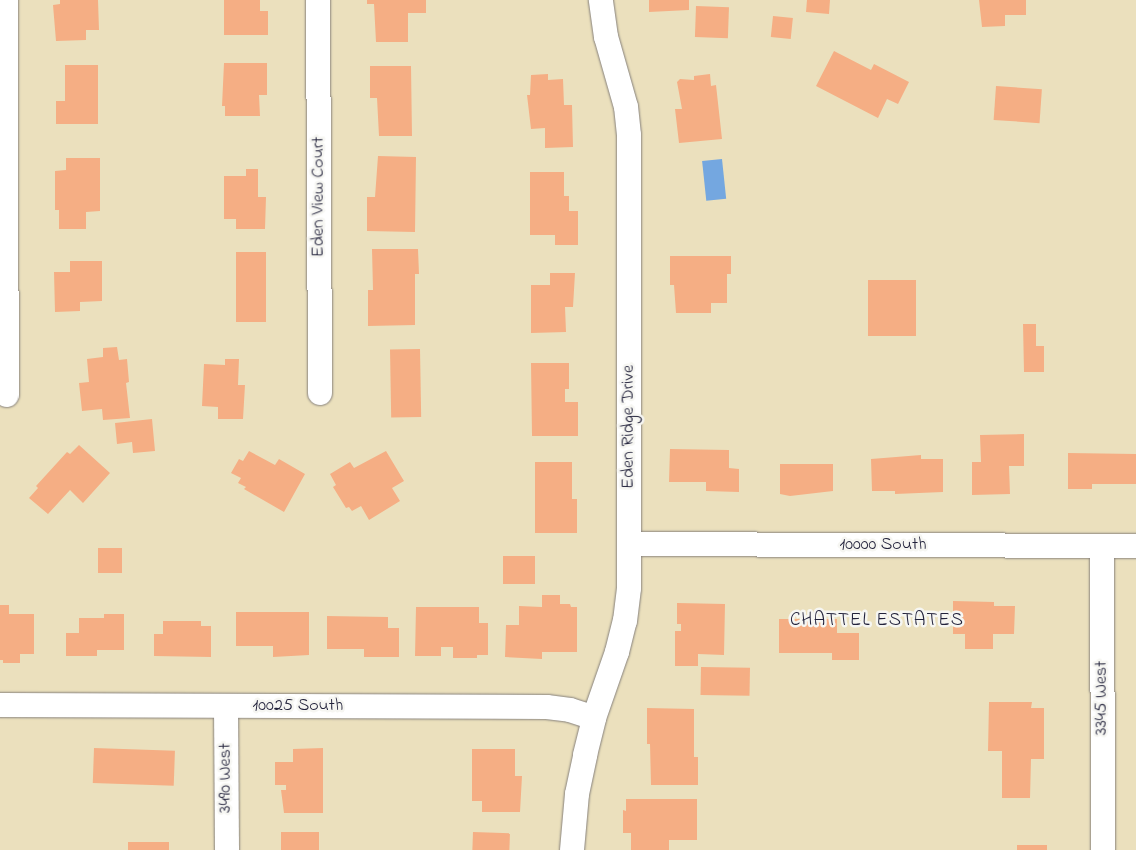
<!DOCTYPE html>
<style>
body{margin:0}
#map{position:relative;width:1136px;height:850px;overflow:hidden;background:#ebe0bd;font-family:"Indie Flower",sans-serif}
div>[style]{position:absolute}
.water>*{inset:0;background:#74a7e0;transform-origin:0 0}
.building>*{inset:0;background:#f5ae84;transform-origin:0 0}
.roads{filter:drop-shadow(0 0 1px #86817c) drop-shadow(0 0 1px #86817c)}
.minor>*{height:24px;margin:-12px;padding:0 12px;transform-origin:12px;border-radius:12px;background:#fff}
span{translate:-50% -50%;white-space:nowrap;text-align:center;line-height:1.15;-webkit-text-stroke:5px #f6f6f2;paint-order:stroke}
.street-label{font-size:18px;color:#22223b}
.neighbourhood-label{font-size:19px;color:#22223b;letter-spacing:1px}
</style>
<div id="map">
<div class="water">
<i style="left:722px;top:159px;width:40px;height:20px;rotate:84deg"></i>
</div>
<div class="building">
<i style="clip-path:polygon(60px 0,98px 0,99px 30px,86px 30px,86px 40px,56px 41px,53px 5px,60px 4px)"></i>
<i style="clip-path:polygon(224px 0,260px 0,260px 11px,268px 11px,268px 35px,224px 35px)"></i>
<i style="clip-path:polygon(367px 0,426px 0,426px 13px,408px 13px,408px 42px,376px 42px,374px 4px,367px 4px)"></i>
<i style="clip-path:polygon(649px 0,689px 0,689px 10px,649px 12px)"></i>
<i style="clip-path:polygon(807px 0,830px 0,829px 14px,806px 12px)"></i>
<i style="clip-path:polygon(979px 0,1026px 0,1026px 15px,1005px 15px,1005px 26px,982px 27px)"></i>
<i style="left:696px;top:6px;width:33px;height:31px;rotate:2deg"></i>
<i style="left:773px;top:16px;width:20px;height:21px;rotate:6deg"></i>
<i style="clip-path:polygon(834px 51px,871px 70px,874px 64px,909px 82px,898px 104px,887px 99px,878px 118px,816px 86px)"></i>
<i style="clip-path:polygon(224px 63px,267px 63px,267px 95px,259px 95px,260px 116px,225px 116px,225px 106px,222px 106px)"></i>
<i style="clip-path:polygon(65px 65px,98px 65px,98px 124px,56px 124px,56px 101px,65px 101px)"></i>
<i style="clip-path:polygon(370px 66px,411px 66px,412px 136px,379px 136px,377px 98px,370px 98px)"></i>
<i style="clip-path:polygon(548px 74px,548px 80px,563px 79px,564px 105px,572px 105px,573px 147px,545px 148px,545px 128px,531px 129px,527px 95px,530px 95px,531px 75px)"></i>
<i style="clip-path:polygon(710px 74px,711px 86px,716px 85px,722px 139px,679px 143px,675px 109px,682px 109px,677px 82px,680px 79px,694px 80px,694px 76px)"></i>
<i style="left:996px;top:86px;width:46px;height:34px;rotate:4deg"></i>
<i style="clip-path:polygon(378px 156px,416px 157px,415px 232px,367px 231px,367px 197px,375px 197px)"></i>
<i style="clip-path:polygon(66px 158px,100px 158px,100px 211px,86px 212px,86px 229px,59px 229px,59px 210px,55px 210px,55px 171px,66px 170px)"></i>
<i style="clip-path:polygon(246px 169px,258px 169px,258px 197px,266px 197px,265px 229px,236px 229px,236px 219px,224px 219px,224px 176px,246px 176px)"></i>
<i style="clip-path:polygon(530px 172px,564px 172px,564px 196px,569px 196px,569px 211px,578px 211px,578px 245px,555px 245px,555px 235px,530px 235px)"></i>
<i style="clip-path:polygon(372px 249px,418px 249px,419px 274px,415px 274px,415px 325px,368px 326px,368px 290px,373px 290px)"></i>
<i style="left:236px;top:252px;width:30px;height:70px"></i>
<i style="clip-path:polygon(670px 256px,731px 256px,731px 274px,727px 274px,727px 303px,711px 303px,711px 313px,676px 313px,674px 285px,670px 285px)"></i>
<i style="clip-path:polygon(70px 261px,102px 261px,102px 301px,80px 302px,80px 311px,55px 312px,54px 272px,70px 272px)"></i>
<i style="clip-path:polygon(550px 273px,575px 273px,573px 307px,565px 307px,566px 332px,531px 333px,531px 285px,550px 285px)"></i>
<i style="left:868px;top:280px;width:48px;height:56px"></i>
<i style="clip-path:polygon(1023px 324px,1036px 324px,1036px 346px,1044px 346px,1044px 372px,1024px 372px)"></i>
<i style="clip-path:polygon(117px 347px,119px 360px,127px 359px,129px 382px,126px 383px,130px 418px,103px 420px,102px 409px,82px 411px,79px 383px,89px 382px,87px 359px,103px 357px,103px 348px)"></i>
<i style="left:420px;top:349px;width:68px;height:30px;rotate:89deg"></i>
<i style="clip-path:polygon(225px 359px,239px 359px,238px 385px,245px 385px,243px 419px,218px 419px,218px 407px,202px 406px,204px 364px,225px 365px)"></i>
<i style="clip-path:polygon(531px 363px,569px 363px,569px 389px,565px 389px,565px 402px,578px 402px,578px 436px,532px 436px)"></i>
<i style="clip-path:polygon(152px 419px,155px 451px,133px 453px,132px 442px,117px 444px,115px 423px)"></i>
<i style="clip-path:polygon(1024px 434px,1024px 466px,1009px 466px,1010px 494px,972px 495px,972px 462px,981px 462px,980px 435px)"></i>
<i style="clip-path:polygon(79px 445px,110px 473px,83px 503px,70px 490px,48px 514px,29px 498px,38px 488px,36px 486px,67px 452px,70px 454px)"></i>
<i style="clip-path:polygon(670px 449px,729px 450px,729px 468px,739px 469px,739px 492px,706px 491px,706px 482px,669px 482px)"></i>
<i style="clip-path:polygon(249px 451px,275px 465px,279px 459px,305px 474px,284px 512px,244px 489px,246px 487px,238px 483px,241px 478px,231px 473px,239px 459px,243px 461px)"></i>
<i style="clip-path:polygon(386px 451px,404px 481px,392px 488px,400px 501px,369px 520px,361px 506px,352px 511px,349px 507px,346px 508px,333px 487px,336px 485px,330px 474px,350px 462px,354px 468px)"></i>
<i style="clip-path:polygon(1068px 453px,1136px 454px,1136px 484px,1092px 484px,1092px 489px,1068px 489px)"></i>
<i style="clip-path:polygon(921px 455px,921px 459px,943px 459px,943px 492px,895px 494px,895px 491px,872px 491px,871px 459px)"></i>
<i style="clip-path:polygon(535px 462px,572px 462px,572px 499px,577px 499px,577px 533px,535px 533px)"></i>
<i style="clip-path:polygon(780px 464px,833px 464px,833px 491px,790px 496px,780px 494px)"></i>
<i style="left:98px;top:548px;width:24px;height:25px"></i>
<i style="left:503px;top:556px;width:32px;height:28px"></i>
<i style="clip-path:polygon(542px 595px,560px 595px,560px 604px,570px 604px,571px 607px,577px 607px,577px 652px,542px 652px,542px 659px,505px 657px,506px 625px,519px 625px,519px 606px,542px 607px)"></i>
<i style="clip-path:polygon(953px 601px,994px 602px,994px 606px,1015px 606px,1014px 634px,993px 634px,993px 649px,965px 649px,965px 634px,953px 634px)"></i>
<i style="clip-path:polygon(677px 603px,725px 604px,724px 655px,698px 654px,698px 666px,675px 666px,675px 631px,681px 631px,681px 624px,677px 624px)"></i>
<i style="clip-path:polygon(0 605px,9px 605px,9px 614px,34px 614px,34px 654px,20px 654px,20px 663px,3px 663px,3px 660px,0 660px)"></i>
<i style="clip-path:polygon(416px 607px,479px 607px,479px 623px,488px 623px,488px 655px,477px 655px,477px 658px,453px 658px,453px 647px,441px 647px,441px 656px,415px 656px)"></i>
<i style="clip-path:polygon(236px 612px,309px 612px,309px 655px,273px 657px,273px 646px,236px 646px)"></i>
<i style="clip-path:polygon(104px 614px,124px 614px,124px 650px,97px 650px,97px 656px,66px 656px,66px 633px,79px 633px,79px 618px,104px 618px)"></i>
<i style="clip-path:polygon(327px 616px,388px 617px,388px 628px,399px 628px,399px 657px,364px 657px,364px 649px,327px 649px)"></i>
<i style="clip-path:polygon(779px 619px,837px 619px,837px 633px,859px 633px,859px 660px,832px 660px,832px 653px,779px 653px)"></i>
<i style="clip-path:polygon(163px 621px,201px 621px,201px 626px,211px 626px,211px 657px,154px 656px,154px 634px,163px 634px)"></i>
<i style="left:701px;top:667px;width:49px;height:28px;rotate:1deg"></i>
<i style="clip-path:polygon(989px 702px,1032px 702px,1031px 708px,1044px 708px,1044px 759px,1031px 759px,1030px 798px,1002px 798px,1002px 751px,988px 751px)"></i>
<i style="clip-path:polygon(647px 708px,694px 709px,694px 757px,698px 757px,698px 785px,651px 785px,650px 744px,647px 744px)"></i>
<i style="left:94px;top:748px;width:81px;height:35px;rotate:2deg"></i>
<i style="clip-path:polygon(323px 748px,323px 813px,284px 813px,281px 790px,286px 790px,286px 785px,275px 785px,275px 762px,293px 762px,293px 749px)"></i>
<i style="clip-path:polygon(472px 749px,515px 749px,515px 776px,522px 776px,520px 812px,482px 812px,482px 801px,472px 801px)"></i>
<i style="clip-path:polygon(626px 799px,697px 799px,697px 840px,669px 840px,669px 850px,631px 850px,631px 833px,623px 833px,623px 810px,626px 811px)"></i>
<i style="left:281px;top:832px;width:38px;height:18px"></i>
<i style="left:473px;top:832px;width:37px;height:18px;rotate:2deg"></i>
<i style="left:128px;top:842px;width:41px;height:8px"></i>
<i style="left:1017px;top:845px;width:30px;height:5px"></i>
</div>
<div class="roads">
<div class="minor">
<i style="left:6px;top:0;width:395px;rotate:89.9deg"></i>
<i style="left:318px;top:0;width:393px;rotate:89.7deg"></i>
<i style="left:630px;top:544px;width:506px;rotate:0.23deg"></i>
<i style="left:1102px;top:546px;width:304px;rotate:89.8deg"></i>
<i style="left:0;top:705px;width:547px;rotate:0.21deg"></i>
<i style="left:547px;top:707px;width:23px;rotate:7deg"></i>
<i style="left:570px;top:710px;width:25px;rotate:18deg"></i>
<i style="left:226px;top:706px;width:144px;rotate:89.6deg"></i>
<i style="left:572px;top:850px;width:56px;rotate:-84.9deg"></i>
<i style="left:577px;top:794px;width:40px;rotate:-78deg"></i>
<i style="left:585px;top:755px;width:38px;rotate:-76deg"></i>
<i style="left:594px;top:718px;width:70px;rotate:-70.8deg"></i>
<i style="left:617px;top:652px;width:32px;rotate:-76deg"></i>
<i style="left:625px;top:621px;width:33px;rotate:-83deg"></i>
<i style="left:629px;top:588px;width:453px;rotate:-90deg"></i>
<i style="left:629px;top:135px;width:28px;rotate:-96deg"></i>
<i style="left:626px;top:107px;width:73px;rotate:-105.9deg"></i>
<i style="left:606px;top:37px;width:37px;rotate:-98deg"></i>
</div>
</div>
<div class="street-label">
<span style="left:319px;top:197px;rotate:-90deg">Eden View Court</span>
<span style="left:629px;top:427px;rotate:-90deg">Eden Ridge Drive</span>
<span style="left:883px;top:545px">10000 South</span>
<span style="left:1102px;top:698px;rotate:-90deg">3345 West</span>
<span style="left:298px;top:706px">10025 South</span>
<span style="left:226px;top:778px;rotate:-90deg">3490 West</span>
</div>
<div class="neighbourhood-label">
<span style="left:877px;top:621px">CHATTEL ESTATES</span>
</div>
</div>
